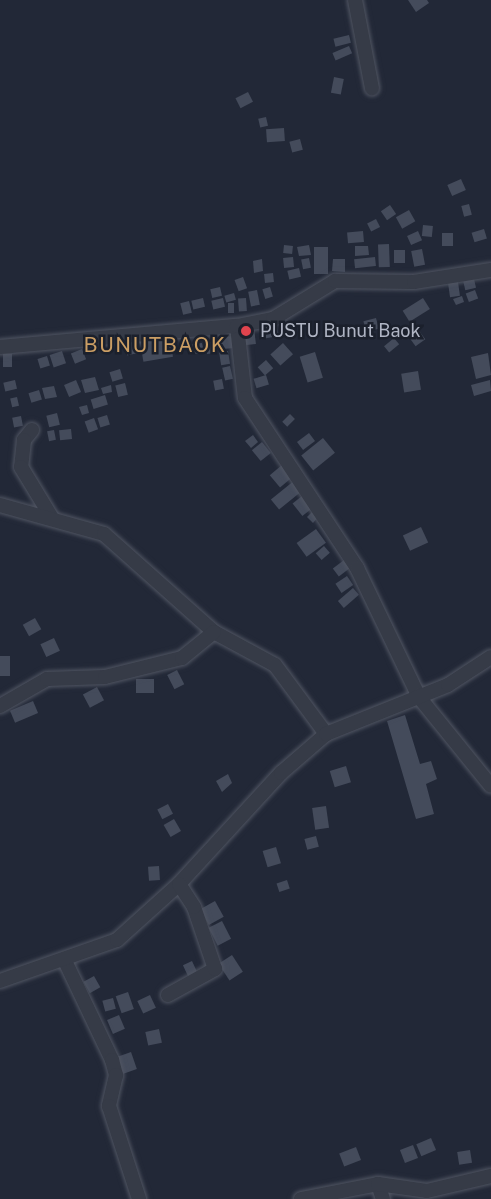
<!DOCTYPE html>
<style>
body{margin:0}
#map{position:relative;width:491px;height:1199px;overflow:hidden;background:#222837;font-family:"Public Sans",sans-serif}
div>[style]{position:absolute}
.building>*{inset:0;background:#444b5b;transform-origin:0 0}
.roads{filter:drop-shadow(0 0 2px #505562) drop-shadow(0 0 2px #505562)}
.minor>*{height:14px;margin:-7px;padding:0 7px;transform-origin:7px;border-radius:7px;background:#363b47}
.dots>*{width:16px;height:16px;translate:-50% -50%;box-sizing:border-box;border:3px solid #1b202c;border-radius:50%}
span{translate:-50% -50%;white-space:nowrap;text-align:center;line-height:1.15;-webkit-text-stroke:5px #1b202c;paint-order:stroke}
.poi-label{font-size:18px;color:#b0b5c4}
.left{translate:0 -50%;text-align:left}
.quarter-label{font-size:21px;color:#cb9e64;letter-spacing:1.5px}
</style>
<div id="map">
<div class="building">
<i style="clip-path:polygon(408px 0,427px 0,429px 3px,416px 12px)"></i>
<i style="left:349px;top:35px;width:8px;height:16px;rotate:76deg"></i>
<i style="left:349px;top:46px;width:8px;height:18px;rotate:67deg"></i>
<i style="left:334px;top:77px;width:10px;height:16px;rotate:11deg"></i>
<i style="left:248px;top:92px;width:11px;height:14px;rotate:63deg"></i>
<i style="left:266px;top:117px;width:9px;height:8px;rotate:77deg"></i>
<i style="left:284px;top:128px;width:13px;height:18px;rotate:86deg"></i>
<i style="left:300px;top:139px;width:11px;height:11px;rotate:75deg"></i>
<i style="left:461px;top:179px;width:12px;height:15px;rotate:66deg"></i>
<i style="left:469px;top:204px;width:11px;height:8px;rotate:75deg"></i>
<i style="left:390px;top:205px;width:11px;height:11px;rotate:56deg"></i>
<i style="left:409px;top:210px;width:13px;height:15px;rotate:61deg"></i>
<i style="left:376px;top:219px;width:9px;height:10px;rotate:63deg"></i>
<i style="left:423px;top:225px;width:10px;height:11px;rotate:6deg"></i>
<i style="left:484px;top:229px;width:10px;height:13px;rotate:73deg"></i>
<i style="left:363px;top:231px;width:11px;height:16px;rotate:85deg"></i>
<i style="left:418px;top:231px;width:10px;height:12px;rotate:66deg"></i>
<i style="left:442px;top:233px;width:11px;height:13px"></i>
<i style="left:389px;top:244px;width:23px;height:11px;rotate:88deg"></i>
<i style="left:284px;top:245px;width:9px;height:8px;rotate:6deg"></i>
<i style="clip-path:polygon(309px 245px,311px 255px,299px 256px,297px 247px)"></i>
<i style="clip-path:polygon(355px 246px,368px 246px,369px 255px,355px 256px)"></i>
<i style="left:314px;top:247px;width:14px;height:27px"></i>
<i style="left:422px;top:249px;width:16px;height:11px;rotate:79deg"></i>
<i style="left:394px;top:250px;width:11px;height:13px"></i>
<i style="left:293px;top:257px;width:10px;height:10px;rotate:84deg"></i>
<i style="left:375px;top:257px;width:9px;height:21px;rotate:84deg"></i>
<i style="left:309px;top:258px;width:10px;height:8px;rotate:79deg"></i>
<i style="clip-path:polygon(262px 259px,263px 271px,254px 273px,253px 261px)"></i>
<i style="clip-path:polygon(333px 259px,345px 259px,345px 272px,332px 271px)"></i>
<i style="left:299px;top:268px;width:9px;height:12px;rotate:77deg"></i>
<i style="left:273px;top:273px;width:9px;height:9px;rotate:84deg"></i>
<i style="left:243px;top:277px;width:12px;height:9px;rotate:70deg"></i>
<i style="left:474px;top:279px;width:9px;height:11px;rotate:77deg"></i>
<i style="left:458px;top:282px;width:14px;height:10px;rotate:82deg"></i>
<i style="left:220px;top:287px;width:9px;height:10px;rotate:77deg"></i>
<i style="left:270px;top:287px;width:10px;height:8px;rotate:73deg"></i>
<i style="left:257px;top:290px;width:15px;height:9px;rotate:79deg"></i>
<i style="left:475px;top:290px;width:9px;height:10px;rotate:69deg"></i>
<i style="left:234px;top:293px;width:7px;height:10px;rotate:74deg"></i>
<i style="clip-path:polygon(462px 296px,464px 302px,456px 305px,453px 299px)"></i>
<i style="left:203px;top:298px;width:9px;height:12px;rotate:77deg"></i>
<i style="left:223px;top:298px;width:9px;height:12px;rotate:77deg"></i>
<i style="left:246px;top:298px;width:13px;height:8px;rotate:86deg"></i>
<i style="left:423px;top:298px;width:13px;height:24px;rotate:58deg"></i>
<i style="left:189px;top:301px;width:12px;height:9px;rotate:76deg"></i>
<i style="left:228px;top:303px;width:6px;height:10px"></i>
<i style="left:376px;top:318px;width:11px;height:13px;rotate:75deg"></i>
<i style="left:277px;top:326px;width:10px;height:18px;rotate:79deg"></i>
<i style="left:254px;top:328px;width:16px;height:12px;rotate:83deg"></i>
<i style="left:420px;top:332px;width:9px;height:12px;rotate:54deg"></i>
<i style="left:169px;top:334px;width:23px;height:30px;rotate:80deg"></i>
<i style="left:234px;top:336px;width:12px;height:16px;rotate:85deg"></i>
<i style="left:394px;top:338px;width:8px;height:13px;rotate:50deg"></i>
<i style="left:136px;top:341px;width:12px;height:12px;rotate:76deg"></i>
<i style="clip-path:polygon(215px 341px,216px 353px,207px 354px,205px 343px)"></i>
<i style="clip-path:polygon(202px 343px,204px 353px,193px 354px,191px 344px)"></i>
<i style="left:283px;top:343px;width:15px;height:17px;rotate:48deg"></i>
<i style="left:82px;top:349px;width:11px;height:12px;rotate:68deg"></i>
<i style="left:62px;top:351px;width:13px;height:13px;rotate:72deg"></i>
<i style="left:228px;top:351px;width:13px;height:9px;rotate:81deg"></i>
<i style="left:315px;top:352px;width:27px;height:16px;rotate:73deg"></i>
<i style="clip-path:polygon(488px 353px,491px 375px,476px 379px,471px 357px)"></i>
<i style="left:3px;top:354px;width:9px;height:13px"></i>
<i style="left:47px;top:356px;width:10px;height:10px;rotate:73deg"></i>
<i style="left:266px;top:360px;width:11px;height:11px;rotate:49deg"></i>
<i style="left:230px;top:366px;width:13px;height:8px;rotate:77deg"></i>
<i style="left:120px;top:369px;width:10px;height:11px;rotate:73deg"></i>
<i style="left:418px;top:371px;width:19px;height:17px;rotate:81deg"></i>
<i style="left:266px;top:375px;width:10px;height:13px;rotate:73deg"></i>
<i style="clip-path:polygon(95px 377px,99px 390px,85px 393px,81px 380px)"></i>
<i style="left:222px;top:379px;width:10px;height:9px;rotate:79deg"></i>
<i style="left:15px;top:380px;width:9px;height:12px;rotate:77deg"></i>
<i style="left:76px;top:380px;width:13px;height:13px;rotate:67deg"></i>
<i style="clip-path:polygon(490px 380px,491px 391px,474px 396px,471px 385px)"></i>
<i style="left:125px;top:383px;width:12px;height:10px;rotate:76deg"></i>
<i style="clip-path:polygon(111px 385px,112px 392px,103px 394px,101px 388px)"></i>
<i style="clip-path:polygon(54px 386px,57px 397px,45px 399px,42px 388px)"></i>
<i style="left:39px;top:390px;width:10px;height:11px;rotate:73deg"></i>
<i style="left:105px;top:395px;width:10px;height:15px;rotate:73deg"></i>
<i style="left:17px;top:397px;width:9px;height:7px;rotate:77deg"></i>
<i style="clip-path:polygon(87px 405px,89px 413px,82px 415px,79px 407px)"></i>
<i style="left:57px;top:413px;width:12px;height:11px;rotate:76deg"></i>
<i style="left:290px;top:414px;width:7px;height:11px;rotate:45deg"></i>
<i style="left:107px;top:415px;width:10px;height:10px;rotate:73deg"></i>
<i style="left:21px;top:416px;width:10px;height:9px;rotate:79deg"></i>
<i style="left:94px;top:418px;width:12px;height:10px;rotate:70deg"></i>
<i style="left:71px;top:429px;width:10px;height:12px;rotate:84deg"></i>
<i style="left:54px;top:430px;width:10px;height:7px;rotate:79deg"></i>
<i style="left:309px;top:433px;width:10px;height:15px;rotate:53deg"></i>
<i style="clip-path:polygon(253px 435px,258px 442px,251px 448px,245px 441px)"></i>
<i style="left:323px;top:438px;width:19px;height:28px;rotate:51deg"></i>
<i style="left:262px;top:442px;width:14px;height:13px;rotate:51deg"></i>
<i style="left:282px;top:465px;width:16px;height:16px;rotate:50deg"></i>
<i style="left:295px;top:480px;width:13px;height:31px;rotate:51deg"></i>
<i style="left:302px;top:496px;width:16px;height:12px;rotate:52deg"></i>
<i style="clip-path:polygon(312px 512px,318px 517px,313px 523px,307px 517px)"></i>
<i style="left:421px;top:527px;width:17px;height:20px;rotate:65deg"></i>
<i style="left:316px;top:529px;width:17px;height:24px;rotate:54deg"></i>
<i style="left:324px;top:546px;width:9px;height:11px;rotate:49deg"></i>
<i style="left:344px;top:560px;width:10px;height:14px;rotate:53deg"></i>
<i style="left:347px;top:576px;width:11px;height:14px;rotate:56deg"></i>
<i style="left:353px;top:588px;width:9px;height:20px;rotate:49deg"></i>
<i style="left:35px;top:618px;width:13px;height:14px;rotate:61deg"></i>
<i style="left:54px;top:638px;width:14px;height:15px;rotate:65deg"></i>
<i style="left:0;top:656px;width:10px;height:20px"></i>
<i style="left:177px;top:670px;width:16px;height:11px;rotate:63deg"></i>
<i style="left:136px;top:679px;width:18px;height:14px"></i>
<i style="left:97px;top:687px;width:15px;height:16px;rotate:62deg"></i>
<i style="left:33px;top:701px;width:13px;height:25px;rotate:67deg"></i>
<i style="clip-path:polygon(405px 715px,420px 764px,431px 761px,437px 779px,426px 784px,434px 814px,416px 819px,387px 721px)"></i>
<i style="left:346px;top:766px;width:17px;height:17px;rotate:73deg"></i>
<i style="clip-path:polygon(228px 774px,232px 783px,222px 792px,216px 781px)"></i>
<i style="left:168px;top:804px;width:11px;height:12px;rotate:63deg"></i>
<i style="left:326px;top:806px;width:22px;height:14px;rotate:82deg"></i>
<i style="left:174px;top:819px;width:14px;height:12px;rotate:60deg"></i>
<i style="left:316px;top:836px;width:11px;height:12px;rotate:75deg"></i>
<i style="left:276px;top:847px;width:17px;height:14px;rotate:73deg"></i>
<i style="left:159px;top:866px;width:14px;height:11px;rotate:86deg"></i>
<i style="left:287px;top:880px;width:9px;height:11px;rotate:72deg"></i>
<i style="left:215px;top:901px;width:18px;height:17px;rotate:61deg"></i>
<i style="left:222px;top:921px;width:20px;height:15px;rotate:63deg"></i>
<i style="left:232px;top:955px;width:20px;height:16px;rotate:57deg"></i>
<i style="left:192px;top:961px;width:19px;height:10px;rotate:65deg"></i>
<i style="left:94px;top:976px;width:13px;height:12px;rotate:61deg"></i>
<i style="left:128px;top:992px;width:18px;height:13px;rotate:71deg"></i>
<i style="left:150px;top:995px;width:14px;height:14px;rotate:65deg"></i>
<i style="left:113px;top:998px;width:11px;height:11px;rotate:75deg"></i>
<i style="left:119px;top:1015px;width:15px;height:13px;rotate:67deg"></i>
<i style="left:159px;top:1029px;width:14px;height:14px;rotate:78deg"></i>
<i style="left:131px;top:1052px;width:18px;height:15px;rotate:71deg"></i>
<i style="left:431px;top:1138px;width:13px;height:16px;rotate:67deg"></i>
<i style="left:413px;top:1145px;width:14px;height:14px;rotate:69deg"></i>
<i style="left:356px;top:1147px;width:14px;height:18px;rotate:69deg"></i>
<i style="left:470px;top:1150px;width:13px;height:13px;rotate:81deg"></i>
</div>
<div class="roads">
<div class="minor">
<i style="left:355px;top:0;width:90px;rotate:79.1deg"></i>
<i style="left:237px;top:326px;width:72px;rotate:83.7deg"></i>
<i style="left:245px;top:398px;width:204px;rotate:56.6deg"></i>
<i style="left:357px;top:568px;width:143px;rotate:64.3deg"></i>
<i style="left:419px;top:697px;width:114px;rotate:51deg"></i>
<i style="left:0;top:347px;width:238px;rotate:-5.1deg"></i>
<i style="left:237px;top:326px;width:37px;rotate:-11deg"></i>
<i style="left:273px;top:319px;width:73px;rotate:-31.5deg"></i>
<i style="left:335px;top:281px;width:79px;rotate:0.7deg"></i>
<i style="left:414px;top:282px;width:78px;rotate:-8.9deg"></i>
<i style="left:32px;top:430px;width:13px;rotate:129deg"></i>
<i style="left:24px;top:440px;width:27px;rotate:96deg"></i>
<i style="left:21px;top:467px;width:60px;rotate:58.7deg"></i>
<i style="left:0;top:505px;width:108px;rotate:15.6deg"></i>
<i style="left:104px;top:534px;width:147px;rotate:41.7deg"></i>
<i style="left:214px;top:632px;width:69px;rotate:28.4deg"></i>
<i style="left:275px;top:665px;width:86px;rotate:53.5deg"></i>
<i style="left:0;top:706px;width:54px;rotate:-29.9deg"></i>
<i style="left:47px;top:679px;width:58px;rotate:-2deg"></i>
<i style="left:105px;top:677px;width:79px;rotate:-13.9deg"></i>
<i style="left:182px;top:658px;width:41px;rotate:-39.1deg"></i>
<i style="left:65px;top:961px;width:110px;rotate:64.6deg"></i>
<i style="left:112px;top:1060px;width:16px;rotate:75deg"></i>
<i style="left:116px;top:1075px;width:32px;rotate:103deg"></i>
<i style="left:109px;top:1106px;width:98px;rotate:72.1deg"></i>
<i style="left:0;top:981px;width:124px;rotate:-19.3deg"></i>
<i style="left:117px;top:940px;width:84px;rotate:-42.1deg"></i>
<i style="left:179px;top:884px;width:151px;rotate:-47.4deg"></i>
<i style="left:281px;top:773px;width:60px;rotate:-40.9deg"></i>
<i style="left:326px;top:734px;width:131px;rotate:-21.9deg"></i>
<i style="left:448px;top:685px;width:51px;rotate:-33.1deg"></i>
<i style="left:168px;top:995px;width:54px;rotate:-29deg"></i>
<i style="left:215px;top:969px;width:65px;rotate:-108.7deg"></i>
<i style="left:194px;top:907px;width:27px;rotate:-123deg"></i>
<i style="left:378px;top:1184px;width:16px;rotate:72deg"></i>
<i style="left:301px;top:1199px;width:78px;rotate:-11deg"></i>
<i style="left:378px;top:1184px;width:49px;rotate:8.1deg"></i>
<i style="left:427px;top:1191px;width:66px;rotate:-13.2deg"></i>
</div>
</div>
<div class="dots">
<i style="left:246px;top:331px;background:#e0444e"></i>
</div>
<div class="poi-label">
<span class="left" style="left:260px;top:331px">PUSTU Bunut Baok</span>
</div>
<div class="quarter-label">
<span style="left:155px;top:345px">BUNUTBAOK</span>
</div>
</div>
